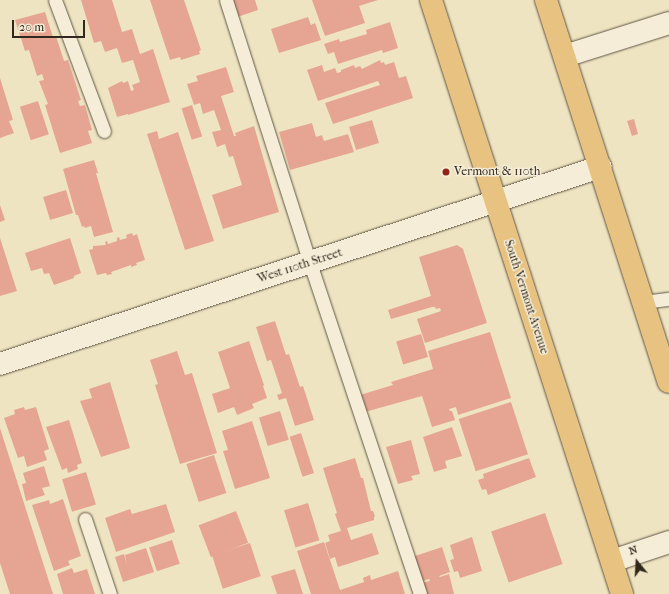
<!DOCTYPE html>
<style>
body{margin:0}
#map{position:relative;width:669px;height:594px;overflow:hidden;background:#efe4c1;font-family:"IM FELL French Canon",serif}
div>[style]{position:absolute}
.building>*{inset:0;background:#e6a592;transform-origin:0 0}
.roads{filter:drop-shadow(0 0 1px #605746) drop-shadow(0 0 1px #605746)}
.lane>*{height:13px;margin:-6.5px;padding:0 6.5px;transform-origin:6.5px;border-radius:6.5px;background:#f5edd7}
.street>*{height:22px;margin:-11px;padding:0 11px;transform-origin:11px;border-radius:11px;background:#f5edd7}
.secondary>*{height:22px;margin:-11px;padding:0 11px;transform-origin:11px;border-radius:11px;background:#f5edd7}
.primary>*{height:22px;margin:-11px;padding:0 11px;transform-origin:11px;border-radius:11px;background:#e8c280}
.dots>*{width:11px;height:11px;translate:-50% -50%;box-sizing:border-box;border:2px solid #f5edd7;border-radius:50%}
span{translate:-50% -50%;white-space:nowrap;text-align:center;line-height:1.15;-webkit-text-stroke:3px #f5edd7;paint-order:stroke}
.poi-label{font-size:12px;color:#31281d}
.left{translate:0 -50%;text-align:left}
.street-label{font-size:12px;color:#31281d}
.north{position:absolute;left:617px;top:542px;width:40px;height:40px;-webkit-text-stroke:3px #f5edd7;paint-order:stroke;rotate:342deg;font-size:11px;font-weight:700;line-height:16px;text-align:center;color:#31281d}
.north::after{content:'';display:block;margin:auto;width:14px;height:18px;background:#31281d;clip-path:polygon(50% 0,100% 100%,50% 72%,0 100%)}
.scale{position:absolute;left:12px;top:20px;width:73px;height:18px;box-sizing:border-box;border:2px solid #31281d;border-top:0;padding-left:5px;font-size:12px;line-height:14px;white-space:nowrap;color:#31281d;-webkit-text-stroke:3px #f5edd7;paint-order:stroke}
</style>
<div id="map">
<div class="building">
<i style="clip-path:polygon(81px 0,112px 0,122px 32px,132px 29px,140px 54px,153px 49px,170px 102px,128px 115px,128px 114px,117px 117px,108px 88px,122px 81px,123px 83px,128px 81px,131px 91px,134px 90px,132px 85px,140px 82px,133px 60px,122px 63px,117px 48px,105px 52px,101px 41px,94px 43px)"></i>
<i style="clip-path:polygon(150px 0,184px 0,201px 50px,199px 51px,200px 54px,181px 60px,180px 57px,170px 60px)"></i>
<i style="clip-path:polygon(231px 0,255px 0,258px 10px,237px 17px)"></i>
<i style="clip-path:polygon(312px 0,378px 0,359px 6px,365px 23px,325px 36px)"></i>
<i style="clip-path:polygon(45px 12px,53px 37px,56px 36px,64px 61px,68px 60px,81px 100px,78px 101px,80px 106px,85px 105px,92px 130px,88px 131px,92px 143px,60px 153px,45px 105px,48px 104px,39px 81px,44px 80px,42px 74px,37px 76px,29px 50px,25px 51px,15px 20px)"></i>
<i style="clip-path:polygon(308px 17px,311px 25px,315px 23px,321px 40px,279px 53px,271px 29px)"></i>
<i style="clip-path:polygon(390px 22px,398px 48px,383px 53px,382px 50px,338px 64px,334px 52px,328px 54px,324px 44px,339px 39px,340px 42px,367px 34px,366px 30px)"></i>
<i style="clip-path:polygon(380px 60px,381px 63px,384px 62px,385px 65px,394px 62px,399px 78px,406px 76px,413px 98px,333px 124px,325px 103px,380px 85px,378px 81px,318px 101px,307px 70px,322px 65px,324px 72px,335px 68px,337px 73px,341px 72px,341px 70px,354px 65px,355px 68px,360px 66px,362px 69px)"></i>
<i style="clip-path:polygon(226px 67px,234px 92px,221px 96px,234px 136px,236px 136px,235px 133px,254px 126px,279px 212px,223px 229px,212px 195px,242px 185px,233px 156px,229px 157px,225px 144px,217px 147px,212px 132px,221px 130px,214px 110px,203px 114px,200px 103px,194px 105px,187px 84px,198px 81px,196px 76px)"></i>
<i style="clip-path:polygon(0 78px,13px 120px,9px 121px,14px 133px,0 138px)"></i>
<i style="left:38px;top:101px;width:35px;height:19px;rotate:72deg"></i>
<i style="left:192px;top:105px;width:33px;height:11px;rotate:72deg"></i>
<i style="clip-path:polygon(634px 119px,638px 134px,632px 136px,627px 121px)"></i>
<i style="left:372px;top:120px;width:24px;height:24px;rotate:73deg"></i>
<i style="clip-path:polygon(312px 123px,316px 137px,322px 135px,324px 141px,348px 134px,354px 152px,290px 170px,279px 132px)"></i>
<i style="clip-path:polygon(157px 131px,159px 139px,178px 132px,214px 241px,185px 250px,147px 134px)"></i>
<i style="clip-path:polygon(94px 160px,98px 173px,96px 173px,113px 232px,94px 237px,91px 226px,85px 228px,84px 226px,82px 227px,78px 215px,76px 215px,63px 169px)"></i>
<i style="left:66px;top:190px;width:24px;height:24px;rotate:73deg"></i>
<i style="clip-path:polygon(0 205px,5px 220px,0 222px)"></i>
<i style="clip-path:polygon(132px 233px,133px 236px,137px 234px,145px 260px,136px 263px,137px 265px,131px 267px,131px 265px,111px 272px,112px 274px,107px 275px,106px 273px,97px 275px,89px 250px,93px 249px,93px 246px,106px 245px,105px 242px,107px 241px,108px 244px,117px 241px,117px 238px,119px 237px,120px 240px,127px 238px,126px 235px)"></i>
<i style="clip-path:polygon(0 238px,17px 291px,0 296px)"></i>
<i style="clip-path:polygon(70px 238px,81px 273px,74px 276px,74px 278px,54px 285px,49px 273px,44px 274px,42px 268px,31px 271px,25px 253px)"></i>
<i style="clip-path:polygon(457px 245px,463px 249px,487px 323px,425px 343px,417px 319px,441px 311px,440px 308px,436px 309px,435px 307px,432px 307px,391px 319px,388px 310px,431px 296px,419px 257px)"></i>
<i style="clip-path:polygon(275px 321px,286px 355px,289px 354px,300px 387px,303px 386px,314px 420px,295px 426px,286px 398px,279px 400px,277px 395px,282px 393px,271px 360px,267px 361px,256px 327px)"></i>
<i style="clip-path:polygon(490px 332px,511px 398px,458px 415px,456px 407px,449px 409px,450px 411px,452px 411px,455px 420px,432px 427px,422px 396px,365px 412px,360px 395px,393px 385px,391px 382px,433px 369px,428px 351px)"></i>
<i style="left:421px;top:334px;width:24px;height:26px;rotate:73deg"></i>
<i style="clip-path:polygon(249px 341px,264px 385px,263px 386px,267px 398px,252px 404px,254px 408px,237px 415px,234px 407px,218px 413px,212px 394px,230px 388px,218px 352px)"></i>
<i style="clip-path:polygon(177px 351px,185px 375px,192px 373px,217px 453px,180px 464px,155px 385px,158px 384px,150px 360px)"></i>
<i style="clip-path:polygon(110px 382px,130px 448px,101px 457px,80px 401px,92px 398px,89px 389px)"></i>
<i style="left:511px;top:402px;width:55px;height:55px;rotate:72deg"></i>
<i style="clip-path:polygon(24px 407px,25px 410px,36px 407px,49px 449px,44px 451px,47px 460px,27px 467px,24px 456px,18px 458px,4px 418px,15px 414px,14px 410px)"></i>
<i style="left:280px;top:411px;width:30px;height:22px;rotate:73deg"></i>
<i style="clip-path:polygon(69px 420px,82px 463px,77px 465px,78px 469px,68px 473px,67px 468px,62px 470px,46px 427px)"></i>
<i style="clip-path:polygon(252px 421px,270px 478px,235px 489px,223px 451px,228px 450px,222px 431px)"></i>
<i style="clip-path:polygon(452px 427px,462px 456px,445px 461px,447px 468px,434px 472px,423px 437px)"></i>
<i style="clip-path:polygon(0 428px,53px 594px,10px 594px,0 563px)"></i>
<i style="left:301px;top:433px;width:42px;height:12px;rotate:72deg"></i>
<i style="clip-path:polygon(411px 440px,420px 474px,411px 476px,413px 480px,398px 484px,386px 447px)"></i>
<i style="left:214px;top:455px;width:40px;height:29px;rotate:72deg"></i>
<i style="clip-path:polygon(355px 458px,361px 478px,363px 478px,371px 511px,373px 511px,375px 516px,374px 517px,374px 520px,347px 528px,351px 540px,372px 533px,379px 554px,338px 567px,335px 557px,330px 559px,325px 543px,330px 541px,328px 535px,341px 531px,335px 514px,337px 513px,323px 468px)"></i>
<i style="clip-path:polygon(529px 458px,536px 477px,488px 495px,486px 489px,482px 490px,478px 480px,484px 478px,483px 474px)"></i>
<i style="clip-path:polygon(44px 466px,50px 486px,42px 488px,45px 495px,26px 501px,22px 484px,26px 483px,23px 473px)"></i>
<i style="left:86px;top:472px;width:34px;height:25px;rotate:73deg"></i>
<i style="clip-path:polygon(63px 499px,81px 556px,68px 561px,70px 565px,54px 571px,32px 505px,49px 500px,50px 504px)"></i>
<i style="left:308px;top:503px;width:39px;height:25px;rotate:73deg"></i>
<i style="clip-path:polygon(166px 504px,175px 532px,116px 552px,105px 518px,130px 509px,132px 514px)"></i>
<i style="left:236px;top:511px;width:34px;height:40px;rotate:69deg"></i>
<i style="left:545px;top:513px;width:54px;height:57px;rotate:71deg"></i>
<i style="clip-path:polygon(472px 537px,482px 571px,460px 578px,458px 571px,454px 572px,450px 560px,454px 559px,450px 545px)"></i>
<i style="left:172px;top:540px;width:25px;height:24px;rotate:72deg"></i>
<i style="clip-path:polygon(324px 542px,340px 590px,364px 582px,363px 578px,370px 575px,371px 580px,398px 571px,405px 594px,311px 594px,297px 551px)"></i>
<i style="left:250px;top:543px;width:35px;height:40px;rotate:72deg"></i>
<i style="clip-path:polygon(442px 547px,450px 572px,439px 576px,440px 577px,449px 574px,454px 594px,424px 594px,420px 583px,430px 581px,429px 579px,420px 582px,412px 557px)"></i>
<i style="clip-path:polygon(146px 548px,154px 572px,123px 582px,115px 557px,124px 554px,127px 565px,125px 555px)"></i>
<i style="clip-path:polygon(72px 568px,74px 573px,87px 569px,95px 594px,63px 594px,57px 574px)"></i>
<i style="clip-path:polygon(295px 569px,303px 594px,277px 594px,271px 576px)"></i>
</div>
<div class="roads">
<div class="lane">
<i style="left:55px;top:0;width:140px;rotate:69.5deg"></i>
<i style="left:226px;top:0;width:276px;rotate:72.3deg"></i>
<i style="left:310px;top:263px;width:349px;rotate:71.6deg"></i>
<i style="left:643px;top:302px;width:26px;rotate:-7deg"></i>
<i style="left:85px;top:519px;width:79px;rotate:71.6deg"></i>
</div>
<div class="street">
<i style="left:565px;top:56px;width:109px;rotate:-17.6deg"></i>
<i style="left:612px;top:561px;width:60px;rotate:-18.4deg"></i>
</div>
<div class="secondary">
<i style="left:0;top:364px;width:632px;rotate:-18.18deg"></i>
</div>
<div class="primary">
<i style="left:431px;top:0;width:624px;rotate:72.17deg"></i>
<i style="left:546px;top:0;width:401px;rotate:72.2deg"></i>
</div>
</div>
<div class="dots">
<i style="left:446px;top:172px;background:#8f2418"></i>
</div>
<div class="poi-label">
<span class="left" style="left:454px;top:172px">Vermont &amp; 110th</span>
</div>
<div class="street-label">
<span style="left:300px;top:266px;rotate:-18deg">West 110th Street</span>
<span style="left:526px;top:297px;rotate:72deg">South Vermont Avenue</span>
</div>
<div class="north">N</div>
<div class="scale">20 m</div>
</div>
